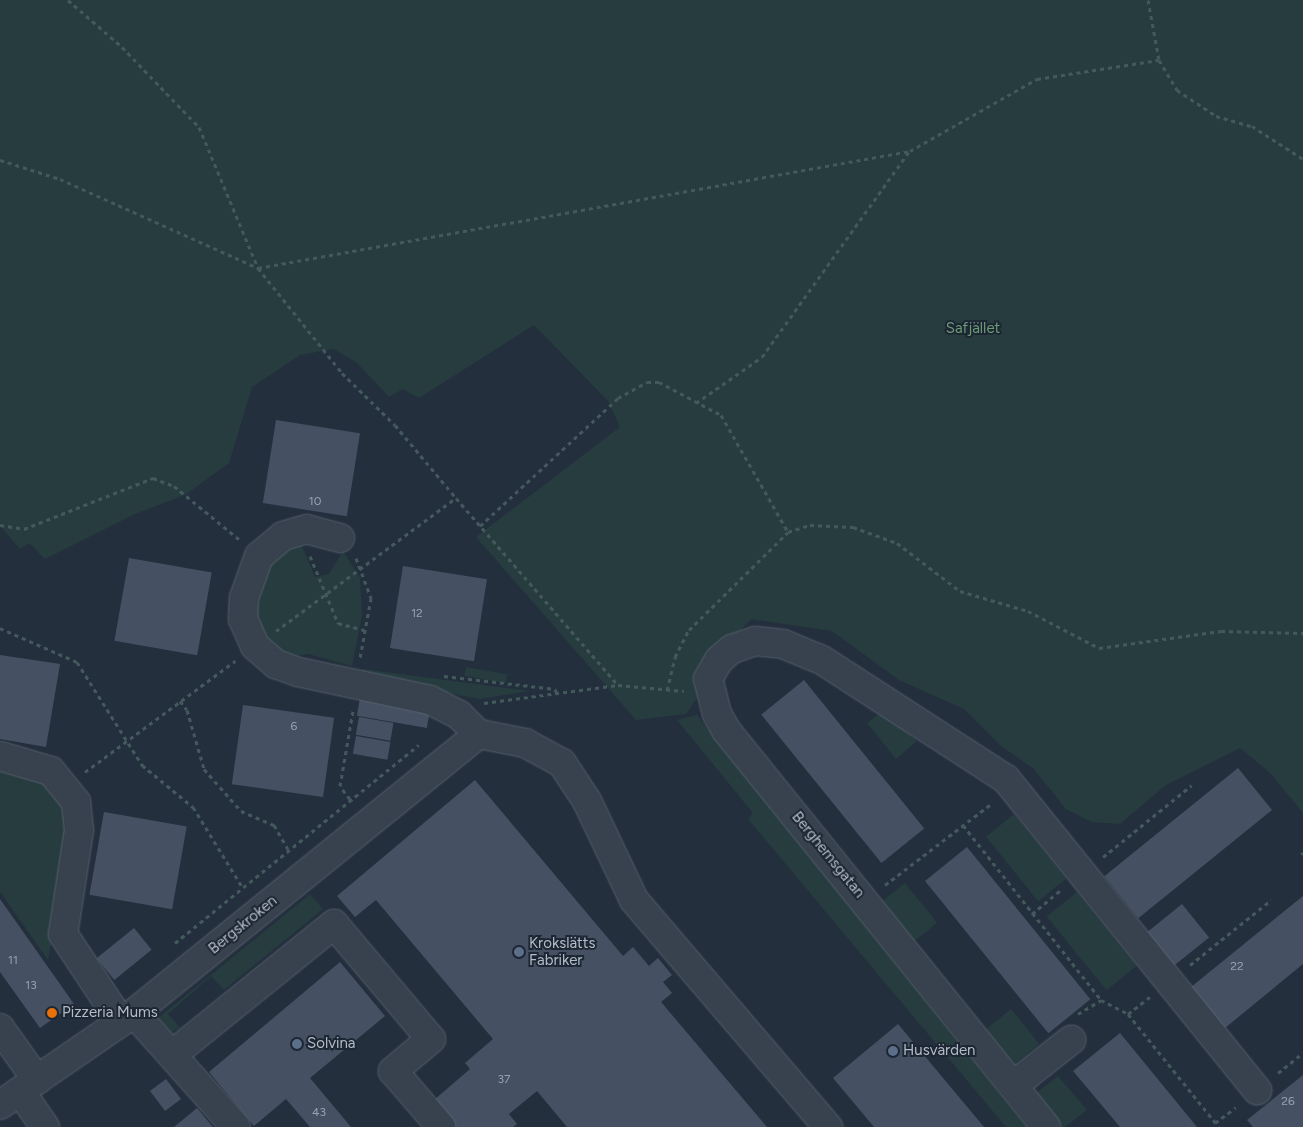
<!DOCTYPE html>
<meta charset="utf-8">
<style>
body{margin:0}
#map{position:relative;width:1303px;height:1127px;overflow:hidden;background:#242f3e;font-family:Figtree,sans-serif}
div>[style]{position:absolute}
.green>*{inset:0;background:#263c3f;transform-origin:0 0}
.building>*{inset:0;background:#455162;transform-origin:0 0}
.path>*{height:3px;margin-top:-1.5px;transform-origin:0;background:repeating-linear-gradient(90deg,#44595c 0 4px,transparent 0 8px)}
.roads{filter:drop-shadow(0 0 1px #565f6c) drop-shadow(0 0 1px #565f6c)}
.minor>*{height:28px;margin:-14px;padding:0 14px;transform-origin:14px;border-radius:14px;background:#38414e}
.dots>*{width:14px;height:14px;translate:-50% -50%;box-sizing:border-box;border:2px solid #1d2633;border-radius:50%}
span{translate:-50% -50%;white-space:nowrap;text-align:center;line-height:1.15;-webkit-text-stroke:4px #1d2633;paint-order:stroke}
.number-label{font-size:12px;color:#98a1af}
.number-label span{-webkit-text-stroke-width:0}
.park-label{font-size:15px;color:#6b9a76}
.street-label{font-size:15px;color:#b4bcc9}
.poi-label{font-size:15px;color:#b4bcc9}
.left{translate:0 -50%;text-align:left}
</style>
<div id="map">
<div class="green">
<i style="clip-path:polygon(0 0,1303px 0,1303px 813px,1270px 773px,1240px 748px,1166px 785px,1120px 824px,1092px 822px,1066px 809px,1034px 769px,1001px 746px,964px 709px,899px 680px,832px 631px,751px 619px,699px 675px,698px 697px,686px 714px,636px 720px,476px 537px,620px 427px,608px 401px,534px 325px,419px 398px,403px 389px,389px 397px,356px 362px,334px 349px,300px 355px,252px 387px,229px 463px,185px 495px,135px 514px,45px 559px,29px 543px,20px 549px,0 526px)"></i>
<i style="clip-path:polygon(301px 544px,315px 577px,329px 574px,343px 551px,360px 578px,362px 615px,352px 666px,308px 654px,291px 657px,272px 647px,256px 622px,262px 570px,279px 551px)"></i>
<i style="left:466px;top:667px;width:42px;height:9px;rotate:10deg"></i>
<i style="clip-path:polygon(362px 669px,529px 691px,480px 699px,361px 677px)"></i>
<i style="clip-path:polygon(883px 711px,917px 741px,896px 759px,867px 723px)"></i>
<i style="clip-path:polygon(697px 715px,1026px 1127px,1006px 1127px,748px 819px,753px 813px,677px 720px)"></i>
<i style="clip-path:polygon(0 768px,45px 779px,65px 802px,69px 841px,48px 960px,0 892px)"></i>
<i style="left:1014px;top:814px;width:83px;height:36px;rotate:51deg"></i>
<i style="left:905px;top:883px;width:51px;height:34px;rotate:51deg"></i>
<i style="left:1077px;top:892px;width:95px;height:39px;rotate:51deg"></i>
<i style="clip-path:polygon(310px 894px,323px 909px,224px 990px,211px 976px,168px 1014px,180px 1028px,171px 1032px,158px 1018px)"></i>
<i style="left:1011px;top:1009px;width:45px;height:38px;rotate:51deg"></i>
<i style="clip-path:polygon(1058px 1076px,1087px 1110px,1065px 1127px,1056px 1127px,1036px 1093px)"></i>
</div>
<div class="building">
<i style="left:276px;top:420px;width:85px;height:84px;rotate:9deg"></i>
<i style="left:129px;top:558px;width:84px;height:84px;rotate:10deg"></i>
<i style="left:403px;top:566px;width:85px;height:83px;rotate:9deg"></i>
<i style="clip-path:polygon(0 655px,60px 664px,46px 747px,0 739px)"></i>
<i style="left:804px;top:680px;width:191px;height:55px;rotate:51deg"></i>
<i style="left:360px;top:698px;width:71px;height:18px;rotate:10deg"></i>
<i style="left:243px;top:705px;width:92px;height:80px;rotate:8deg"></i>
<i style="left:359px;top:717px;width:35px;height:18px;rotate:10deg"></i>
<i style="left:356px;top:736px;width:35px;height:18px;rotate:10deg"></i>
<i style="left:1238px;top:768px;width:54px;height:172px;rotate:51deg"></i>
<i style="clip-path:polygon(475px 780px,623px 956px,633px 947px,649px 966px,658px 958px,672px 975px,663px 982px,672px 993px,661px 1002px,767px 1127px,567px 1127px,537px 1091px,509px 1114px,517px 1124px,513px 1127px,455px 1127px,434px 1100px,470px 1069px,465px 1063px,493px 1039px,376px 900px,355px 917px,337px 896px)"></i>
<i style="left:104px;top:812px;width:84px;height:84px;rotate:10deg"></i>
<i style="left:967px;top:847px;width:196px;height:54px;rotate:51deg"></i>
<i style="clip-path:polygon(1303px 896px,1303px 964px,1225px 1028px,1191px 987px)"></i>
<i style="clip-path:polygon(0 899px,74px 1004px,40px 1028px,0 972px)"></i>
<i style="left:1182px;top:904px;width:43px;height:48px;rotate:51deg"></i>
<i style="left:134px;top:928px;width:28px;height:48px;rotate:51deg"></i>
<i style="clip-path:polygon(340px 962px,385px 1016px,310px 1078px,351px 1127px,310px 1127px,286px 1099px,254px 1126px,209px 1072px)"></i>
<i style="clip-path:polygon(898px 1024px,984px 1127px,874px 1127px,833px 1078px)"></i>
<i style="clip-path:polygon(1120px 1033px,1197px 1127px,1120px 1127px,1073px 1071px)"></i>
<i style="clip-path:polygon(1303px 1075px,1303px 1127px,1253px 1127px,1247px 1120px)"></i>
<i style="left:166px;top:1079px;width:25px;height:20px;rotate:53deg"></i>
<i style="clip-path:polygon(197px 1108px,213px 1127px,174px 1127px)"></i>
</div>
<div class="path">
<i style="left:68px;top:0;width:72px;rotate:41deg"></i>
<i style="left:122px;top:47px;width:111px;rotate:46.1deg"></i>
<i style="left:199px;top:127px;width:153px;rotate:67.3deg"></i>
<i style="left:258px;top:268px;width:134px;rotate:51.3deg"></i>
<i style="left:342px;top:373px;width:74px;rotate:44.5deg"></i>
<i style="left:395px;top:425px;width:95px;rotate:50.1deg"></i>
<i style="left:1148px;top:0;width:61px;rotate:79.6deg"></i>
<i style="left:1159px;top:60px;width:35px;rotate:59deg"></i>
<i style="left:1177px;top:90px;width:47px;rotate:33.7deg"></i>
<i style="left:1216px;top:116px;width:37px;rotate:16deg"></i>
<i style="left:1252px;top:126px;width:61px;rotate:32.9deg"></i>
<i style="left:0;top:160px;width:63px;rotate:17.6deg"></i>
<i style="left:60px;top:179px;width:217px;rotate:24.2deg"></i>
<i style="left:258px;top:268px;width:662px;rotate:-10.17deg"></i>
<i style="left:910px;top:151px;width:146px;rotate:-29.6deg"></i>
<i style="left:1037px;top:79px;width:123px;rotate:-8.9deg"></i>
<i style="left:696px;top:403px;width:80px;rotate:-34.9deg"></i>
<i style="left:762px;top:357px;width:252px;rotate:-54.4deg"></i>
<i style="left:0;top:525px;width:24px;rotate:9deg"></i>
<i style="left:24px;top:529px;width:139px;rotate:-21.6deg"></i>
<i style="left:153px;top:478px;width:22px;rotate:21deg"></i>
<i style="left:174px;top:486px;width:85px;rotate:39.3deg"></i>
<i style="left:480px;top:526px;width:188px;rotate:-42.8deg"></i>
<i style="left:618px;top:398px;width:33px;rotate:-29deg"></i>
<i style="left:647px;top:382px;width:12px"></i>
<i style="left:659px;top:382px;width:70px;rotate:28deg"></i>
<i style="left:721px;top:415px;width:135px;rotate:60.2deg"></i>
<i style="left:310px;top:556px;width:73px;rotate:67.3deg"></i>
<i style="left:338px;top:623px;width:27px;rotate:15deg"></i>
<i style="left:356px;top:558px;width:43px;rotate:69.4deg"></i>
<i style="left:371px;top:598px;width:61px;rotate:100.4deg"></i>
<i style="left:0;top:628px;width:84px;rotate:23.8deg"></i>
<i style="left:77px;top:662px;width:122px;rotate:57.7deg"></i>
<i style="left:142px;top:765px;width:66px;rotate:39.5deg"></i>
<i style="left:193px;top:807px;width:92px;rotate:58.4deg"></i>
<i style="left:276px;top:631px;width:224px;rotate:-36.5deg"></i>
<i style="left:456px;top:498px;width:247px;rotate:49.1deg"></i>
<i style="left:444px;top:676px;width:112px;rotate:6.7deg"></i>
<i style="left:555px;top:689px;width:5px;rotate:68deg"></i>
<i style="left:667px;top:690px;width:34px;rotate:-76deg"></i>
<i style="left:675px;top:657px;width:30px;rotate:-63deg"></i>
<i style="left:689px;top:630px;width:139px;rotate:-44.7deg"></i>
<i style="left:788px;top:532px;width:23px;rotate:-18deg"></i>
<i style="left:810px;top:525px;width:43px;rotate:2.7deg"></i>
<i style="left:853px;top:527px;width:47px;rotate:20deg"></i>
<i style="left:897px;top:543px;width:79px;rotate:37.3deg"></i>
<i style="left:960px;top:591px;width:71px;rotate:16.4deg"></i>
<i style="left:1028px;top:611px;width:80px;rotate:27.5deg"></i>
<i style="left:1099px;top:648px;width:123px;rotate:-7.9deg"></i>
<i style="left:1221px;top:631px;width:82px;rotate:1.4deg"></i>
<i style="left:180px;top:701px;width:11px;rotate:52deg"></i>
<i style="left:187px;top:710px;width:61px;rotate:73.9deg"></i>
<i style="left:204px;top:769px;width:56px;rotate:48.6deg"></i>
<i style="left:241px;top:811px;width:36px;rotate:23deg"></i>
<i style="left:274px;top:825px;width:28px;rotate:60deg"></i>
<i style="left:484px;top:703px;width:135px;rotate:-7.7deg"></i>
<i style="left:618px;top:685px;width:66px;rotate:5.2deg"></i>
<i style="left:85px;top:772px;width:187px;rotate:-36.5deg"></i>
<i style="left:350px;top:799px;width:16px;rotate:-128deg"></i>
<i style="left:340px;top:786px;width:76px;rotate:-80.2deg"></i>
<i style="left:963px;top:825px;width:223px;rotate:51.7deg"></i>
<i style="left:1101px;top:1000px;width:30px;rotate:27deg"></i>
<i style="left:1128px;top:1014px;width:145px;rotate:51.2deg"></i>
<i style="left:1301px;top:854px;width:2px;rotate:-27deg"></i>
<i style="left:1103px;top:857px;width:114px;rotate:-39deg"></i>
<i style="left:885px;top:885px;width:133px;rotate:-37.4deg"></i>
<i style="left:1032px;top:914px;width:38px;rotate:-40deg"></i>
<i style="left:175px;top:943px;width:314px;rotate:-39.1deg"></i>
<i style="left:1190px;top:965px;width:104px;rotate:-38.7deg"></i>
<i style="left:1078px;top:1014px;width:27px;rotate:-31deg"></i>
<i style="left:1128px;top:1014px;width:28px;rotate:-38deg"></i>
<i style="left:1278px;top:1073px;width:32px;rotate:-39deg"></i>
<i style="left:1215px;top:1123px;width:26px;rotate:-37deg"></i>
</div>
<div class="roads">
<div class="minor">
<i style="left:340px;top:538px;width:34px;rotate:-165deg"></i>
<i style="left:307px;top:529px;width:25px;rotate:164deg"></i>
<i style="left:283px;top:536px;width:31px;rotate:140deg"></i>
<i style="left:259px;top:556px;width:45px;rotate:109.7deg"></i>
<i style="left:244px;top:598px;width:21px;rotate:93deg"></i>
<i style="left:243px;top:619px;width:30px;rotate:66deg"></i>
<i style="left:255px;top:646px;width:28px;rotate:41deg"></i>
<i style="left:276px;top:664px;width:23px;rotate:20deg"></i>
<i style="left:298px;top:672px;width:135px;rotate:12deg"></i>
<i style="left:430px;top:700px;width:33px;rotate:27deg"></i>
<i style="left:459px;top:715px;width:28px;rotate:44deg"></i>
<i style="left:479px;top:734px;width:47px;rotate:11.1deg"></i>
<i style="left:525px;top:743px;width:42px;rotate:28.4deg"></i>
<i style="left:562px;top:763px;width:45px;rotate:56.7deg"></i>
<i style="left:587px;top:801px;width:110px;rotate:64.6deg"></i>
<i style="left:634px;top:900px;width:299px;rotate:49.5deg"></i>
<i style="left:0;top:756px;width:53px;rotate:16.4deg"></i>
<i style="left:51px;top:771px;width:40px;rotate:51deg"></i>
<i style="left:76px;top:802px;width:28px;rotate:84deg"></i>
<i style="left:79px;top:830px;width:105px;rotate:98.7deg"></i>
<i style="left:63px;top:934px;width:105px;rotate:56.6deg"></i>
<i style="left:134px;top:1013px;width:153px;rotate:48.2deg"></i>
<i style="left:0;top:1028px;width:64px;rotate:54.6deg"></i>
<i style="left:173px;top:1054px;width:207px;rotate:-38.9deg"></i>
<i style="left:334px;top:924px;width:150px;rotate:49.9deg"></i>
<i style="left:431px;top:1039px;width:50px;rotate:139.9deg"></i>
<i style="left:393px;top:1071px;width:74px;rotate:49.4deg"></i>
<i style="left:1014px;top:1085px;width:73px;rotate:-38.3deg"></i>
<i style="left:20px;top:1091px;width:44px;rotate:55.2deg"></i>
<i style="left:0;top:1105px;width:163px;rotate:-34.5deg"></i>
<i style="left:134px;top:1013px;width:444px;rotate:-39deg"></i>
<i style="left:1046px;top:1127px;width:510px;rotate:-128.87deg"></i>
<i style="left:726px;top:730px;width:18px;rotate:-119deg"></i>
<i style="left:717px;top:714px;width:36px;rotate:-104deg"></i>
<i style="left:708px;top:679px;width:22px;rotate:-60deg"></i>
<i style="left:719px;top:660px;width:17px;rotate:-40deg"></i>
<i style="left:732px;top:649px;width:24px;rotate:-19deg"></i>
<i style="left:755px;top:641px;width:28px;rotate:6deg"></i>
<i style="left:783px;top:644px;width:42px;rotate:22.3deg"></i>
<i style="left:822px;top:660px;width:219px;rotate:32.9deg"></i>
<i style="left:1006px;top:779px;width:400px;rotate:51.1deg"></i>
</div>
</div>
<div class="dots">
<i style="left:519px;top:952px;background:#5c6f8a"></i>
<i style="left:52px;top:1013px;background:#e8710a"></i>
<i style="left:297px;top:1044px;background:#5c6f8a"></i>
<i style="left:893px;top:1051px;background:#5c6f8a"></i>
</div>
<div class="number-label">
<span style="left:315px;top:502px">10</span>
<span style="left:417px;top:614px">12</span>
<span style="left:294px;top:727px">6</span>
<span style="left:13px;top:961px">11</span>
<span style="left:1237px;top:967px">22</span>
<span style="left:31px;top:986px">13</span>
<span style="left:504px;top:1080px">37</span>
<span style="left:1288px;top:1102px">26</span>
<span style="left:319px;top:1113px">43</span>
</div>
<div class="park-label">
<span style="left:973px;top:329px">Safjället</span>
</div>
<div class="street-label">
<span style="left:828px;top:855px;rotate:51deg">Berghemsgatan</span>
<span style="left:243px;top:925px;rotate:-39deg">Bergskroken</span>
</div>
<div class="poi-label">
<span class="left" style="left:529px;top:952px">Krokslätts<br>Fabriker</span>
<span class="left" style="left:62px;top:1013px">Pizzeria Mums</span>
<span class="left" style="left:307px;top:1044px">Solvina</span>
<span class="left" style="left:903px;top:1051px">Husvärden</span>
</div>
</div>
